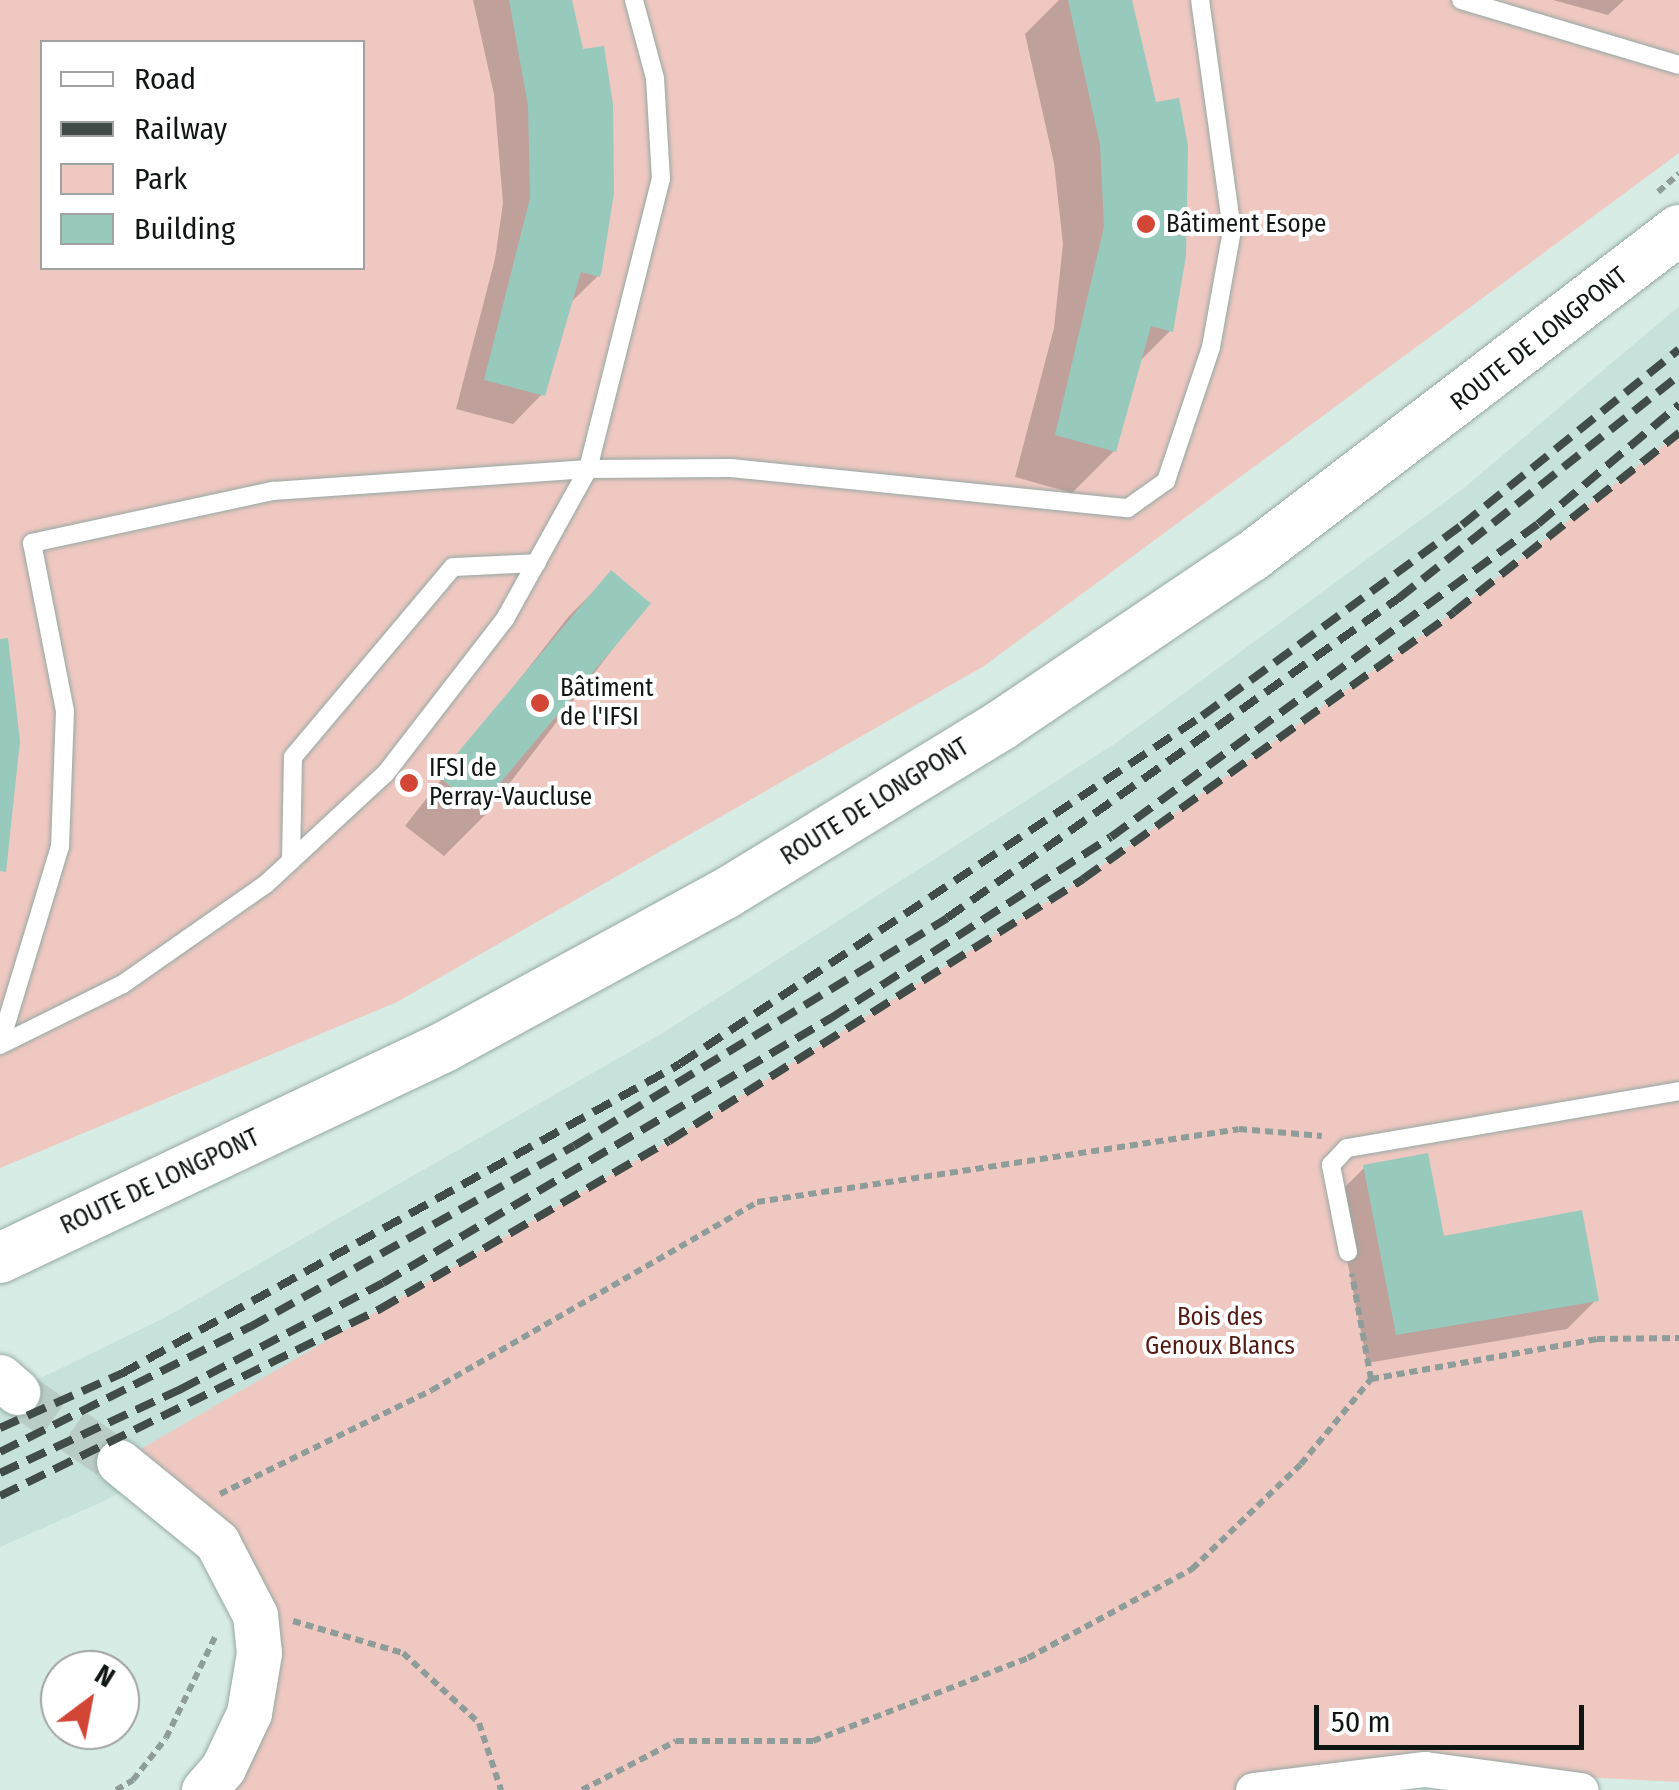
<!DOCTYPE html>
<meta charset="utf-8">
<style>
body{margin:0}
#map{position:relative;width:1679px;height:1790px;overflow:hidden;background:#d8ece6;font-family:"Fira Sans Condensed",sans-serif}
div>[style]{position:absolute}
.built>*{inset:0;background:#c6e2da}
.green>*{inset:0;background:#efc8c1}
.shadow>*{inset:0;background:#0003}
.building>*{inset:0;background:#97c9bd;transform-origin:0 0}
.tertiary-tunnel>*{height:45px;margin-top:-22.5px;transform-origin:0;background:repeating-linear-gradient(90deg,#baccc6 0 45px,transparent 0 67px)}
.path>*{height:6px;margin-top:-3px;transform-origin:0;background:repeating-linear-gradient(90deg,#8e9d99 0 8px,transparent 0 13px)}
.roads{filter:drop-shadow(0 0 2px #95a8a3) drop-shadow(0 0 2px #95a8a3)}
.service>*{height:18px;margin:-9px;padding:0 9px;transform-origin:9px;border-radius:9px;background:#fff}
.minor>*{height:35px;margin:-17.5px;padding:0 17.5px;transform-origin:17.5px;border-radius:17.5px;background:#fff}
.tertiary>*{height:45px;margin:-22.5px;padding:0 22.5px;transform-origin:22.5px;border-radius:22.5px;background:#fff}
.secondary>*{height:50px;margin:-25px;padding:0 25px;transform-origin:25px;border-radius:25px;background:#fff}
.rail>*{height:8px;margin-top:-4px;transform-origin:0;background:repeating-linear-gradient(90deg,#414b48 0 20px,transparent 0 30px)}
.dots>*{width:28px;height:28px;translate:-50% -50%;box-sizing:border-box;border:5px solid #fff;border-radius:50%}
span{translate:-50% -50%;white-space:nowrap;text-align:center;line-height:1.15;-webkit-text-stroke:8px #fff;paint-order:stroke}
.poi-label{font-size:25px;color:#0f1614}
.left{translate:0 -50%;text-align:left}
.street-label{font-size:25px;color:#0f1614}
.park-label{font-size:25px;color:#541b14}
.legend{position:absolute;left:40px;top:40px;width:325px;height:230px;box-sizing:border-box;background:#fff;border:2px solid #9fa2a1;margin:0;padding:12px 18px;list-style:none;font-size:30px;color:#0f1614}
.legend li{display:flex;align-items:center;gap:20px;height:50px}
.legend b{width:50px;border:2px solid #9fa2a1}
.north{position:absolute;left:40px;top:1650px;width:100px;height:100px;box-sizing:border-box;background:#fff;border:2px solid #9fa2a1;border-radius:50%;rotate:32deg;font-size:28px;font-weight:700;line-height:40px;text-align:center;color:#0f1614}
.north::after{content:'';display:block;margin:auto;width:35px;height:45px;background:#d34636;clip-path:polygon(50% 0,100% 100%,50% 72%,0 100%)}
.scale{position:absolute;left:1314px;top:1705px;width:270px;height:45px;box-sizing:border-box;border:5px solid #0f1614;border-top:0;padding-left:12px;font-size:30px;line-height:35px;white-space:nowrap;color:#0f1614;-webkit-text-stroke:8px #fff;paint-order:stroke}
</style>
<div id="map">
<div class="built">
<i style="clip-path:polygon(1679px 306px,1679px 494px,858px 1113px,102px 1502px,0 1547px,0 1398px,164px 1318px,666px 1031px,1116px 743px,1464px 488px)"></i>
</div>
<div class="green">
<i style="clip-path:polygon(evenodd,0 0,1679px 0,1679px 153px,984px 666px,397px 1002px,0 1168px,0 0,42px 42px,362px 42px,362px 268px,42px 268px,42px 42px)"></i>
<i style="clip-path:polygon(1679px 433px,1679px 1782px,1425px 1769px,1253px 1790px,204px 1790px,255px 1615px,119px 1462px,669px 1141px,1083px 879px,1454px 612px)"></i>
</div>
<div class="shadow">
<i style="clip-path:polygon(473px 0,569px 0,581px 52px,598px 276px,568px 305px,542px 394px,513px 424px,456px 409px,495px 259px,503px 203px,494px 94px)"></i>
<i style="clip-path:polygon(1059px 0,1129px 0,1154px 105px,1170px 331px,1138px 363px,1114px 451px,1072px 493px,1015px 477px,1054px 328px,1063px 244px,1054px 163px,1025px 34px)"></i>
<i style="clip-path:polygon(1553px 0,1624px 0,1608px 15px)"></i>
<i style="clip-path:polygon(611px 574px,648px 603px,486px 814px,444px 856px,405px 826px,569px 616px)"></i>
<i style="clip-path:polygon(1364px 1168px,1442px 1239px,1596px 1300px,1567px 1329px,1367px 1363px,1335px 1197px)"></i>
</div>
<div class="building">
<i style="clip-path:polygon(509px 0,572px 0,583px 49px,604px 46px,613px 104px,614px 193px,602px 269px,600px 277px,581px 272px,545px 396px,484px 380px,530px 198px,528px 106px)"></i>
<i style="clip-path:polygon(1068px 0,1132px 0,1156px 102px,1179px 98px,1188px 146px,1186px 256px,1173px 332px,1151px 326px,1116px 452px,1055px 435px,1104px 227px,1100px 145px)"></i>
<i style="left:611px;top:570px;width:52px;height:269px;rotate:40deg"></i>
<i style="clip-path:polygon(8px 638px,20px 741px,6px 872px,0 871px,0 639px)"></i>
<i style="clip-path:polygon(1428px 1153px,1444px 1236px,1582px 1210px,1599px 1301px,1396px 1335px,1363px 1165px)"></i>
</div>
<div class="tertiary-tunnel">
<i style="left:17px;top:1392px;width:124px;rotate:34.5deg"></i>
</div>
<div class="path">
<i style="left:1658px;top:192px;width:28px;rotate:-41deg"></i>
<i style="left:1371px;top:1379px;width:230px;rotate:-10deg"></i>
<i style="left:1597px;top:1339px;width:82px;rotate:-0.7deg"></i>
<i style="left:220px;top:1494px;width:236px;rotate:-26.1deg"></i>
<i style="left:432px;top:1390px;width:375px;rotate:-30deg"></i>
<i style="left:757px;top:1202px;width:487px;rotate:-8.6deg"></i>
<i style="left:1239px;top:1129px;width:83px;rotate:4.8deg"></i>
<i style="left:293px;top:1621px;width:115px;rotate:16.2deg"></i>
<i style="left:403px;top:1653px;width:103px;rotate:42.6deg"></i>
<i style="left:479px;top:1723px;width:71px;rotate:71.8deg"></i>
<i style="left:116px;top:1790px;width:20px;rotate:-30deg"></i>
<i style="left:133px;top:1780px;width:53px;rotate:-51.8deg"></i>
<i style="left:166px;top:1738px;width:117px;rotate:-64.1deg"></i>
<i style="left:582px;top:1790px;width:106px;rotate:-27.5deg"></i>
<i style="left:676px;top:1741px;width:137px"></i>
<i style="left:813px;top:1741px;width:230px;rotate:-21.1deg"></i>
<i style="left:1028px;top:1658px;width:187px;rotate:-28.5deg"></i>
<i style="left:1192px;top:1569px;width:151px;rotate:-43.9deg"></i>
<i style="left:1301px;top:1464px;width:110px;rotate:-50.5deg"></i>
<i style="left:1371px;top:1379px;width:107px;rotate:-100.3deg"></i>
</div>
<div class="roads">
<div class="service">
<i style="left:1461px;top:0;width:227px;rotate:16.6deg"></i>
<i style="left:291px;top:861px;width:104px;rotate:-88.9deg"></i>
<i style="left:293px;top:757px;width:248px;rotate:-49.9deg"></i>
<i style="left:453px;top:567px;width:84px;rotate:-2.7deg"></i>
<i style="left:0;top:1044px;width:206px;rotate:-73.1deg"></i>
<i style="left:60px;top:847px;width:136px;rotate:-87.9deg"></i>
<i style="left:65px;top:711px;width:171px;rotate:-101.1deg"></i>
<i style="left:32px;top:543px;width:247px;rotate:-12.2deg"></i>
<i style="left:273px;top:491px;width:316px;rotate:-4deg"></i>
<i style="left:588px;top:469px;width:143px;rotate:-0.4deg"></i>
<i style="left:731px;top:468px;width:399px;rotate:5.8deg"></i>
<i style="left:1128px;top:508px;width:47px;rotate:-35.4deg"></i>
<i style="left:1166px;top:481px;width:141px;rotate:-71.4deg"></i>
<i style="left:1211px;top:347px;width:119px;rotate:-79.8deg"></i>
<i style="left:1232px;top:230px;width:232px;rotate:-97.9deg"></i>
<i style="left:0;top:1045px;width:137px;rotate:-26.4deg"></i>
<i style="left:123px;top:984px;width:174px;rotate:-35deg"></i>
<i style="left:266px;top:884px;width:163px;rotate:-42.8deg"></i>
<i style="left:386px;top:773px;width:195px;rotate:-52.3deg"></i>
<i style="left:505px;top:619px;width:171px;rotate:-61deg"></i>
<i style="left:588px;top:469px;width:299px;rotate:-75.9deg"></i>
<i style="left:661px;top:179px;width:101px;rotate:-93.4deg"></i>
<i style="left:655px;top:78px;width:81px;rotate:-105.1deg"></i>
<i style="left:1348px;top:1252px;width:89px;rotate:-101.1deg"></i>
<i style="left:1331px;top:1165px;width:23px;rotate:-47deg"></i>
<i style="left:1347px;top:1148px;width:337px;rotate:-9.7deg"></i>
</div>
<div class="minor">
<i style="left:1253px;top:1790px;width:173px;rotate:-7deg"></i>
<i style="left:1425px;top:1769px;width:157px;rotate:7.7deg"></i>
</div>
<div class="tertiary">
<i style="left:0;top:1377px;width:23px;rotate:41deg"></i>
<i style="left:119px;top:1462px;width:127px;rotate:39.2deg"></i>
<i style="left:217px;top:1542px;width:82px;rotate:62.5deg"></i>
<i style="left:255px;top:1615px;width:38px;rotate:84deg"></i>
<i style="left:259px;top:1653px;width:61px;rotate:99.5deg"></i>
<i style="left:249px;top:1713px;width:61px;rotate:115.3deg"></i>
<i style="left:223px;top:1768px;width:29px;rotate:131deg"></i>
</div>
<div class="secondary">
<i style="left:0;top:1258px;width:494px;rotate:-25.4deg"></i>
<i style="left:446px;top:1046px;width:318px;rotate:-28.6deg"></i>
<i style="left:725px;top:894px;width:322px;rotate:-31.4deg"></i>
<i style="left:1000px;top:726px;width:303px;rotate:-34deg"></i>
<i style="left:1251px;top:557px;width:539px;rotate:-37.38deg"></i>
</div>
</div>
<div class="rail">
<i style="left:0;top:1428px;width:133px;rotate:-24.1deg"></i>
<i style="left:121px;top:1374px;width:639px;rotate:-29.01deg"></i>
<i style="left:680px;top:1064px;width:627px;rotate:-33.69deg"></i>
<i style="left:1202px;top:716px;width:323px;rotate:-36.3deg"></i>
<i style="left:1462px;top:525px;width:279px;rotate:-39deg"></i>
<i style="left:0;top:1452px;width:280px;rotate:-26.6deg"></i>
<i style="left:250px;top:1327px;width:371px;rotate:-29.2deg"></i>
<i style="left:574px;top:1146px;width:437px;rotate:-31.4deg"></i>
<i style="left:947px;top:918px;width:554px;rotate:-35.3deg"></i>
<i style="left:1399px;top:598px;width:358px;rotate:-38.5deg"></i>
<i style="left:0;top:1473px;width:200px;rotate:-24.9deg"></i>
<i style="left:181px;top:1389px;width:228px;rotate:-27.7deg"></i>
<i style="left:383px;top:1283px;width:521px;rotate:-30.61deg"></i>
<i style="left:831px;top:1018px;width:333px;rotate:-32.9deg"></i>
<i style="left:1111px;top:837px;width:529px;rotate:-36.24deg"></i>
<i style="left:1538px;top:524px;width:185px;rotate:-40.2deg"></i>
<i style="left:0;top:1496px;width:424px;rotate:-26.2deg"></i>
<i style="left:380px;top:1309px;width:334px;rotate:-30.2deg"></i>
<i style="left:669px;top:1141px;width:490px;rotate:-32.3deg"></i>
<i style="left:1083px;top:879px;width:457px;rotate:-35.7deg"></i>
<i style="left:1454px;top:612px;width:288px;rotate:-38.5deg"></i>
</div>
<div class="dots">
<i style="left:1146px;top:224px;background:#d34636"></i>
<i style="left:540px;top:703px;background:#d34636"></i>
<i style="left:409px;top:783px;background:#d34636"></i>
</div>
<div class="poi-label">
<span class="left" style="left:1166px;top:224px">Bâtiment Esope</span>
<span class="left" style="left:560px;top:703px">Bâtiment<br>de l'IFSI</span>
<span class="left" style="left:429px;top:783px">IFSI de<br>Perray-Vaucluse</span>
</div>
<div class="street-label">
<span style="left:1539px;top:339px;rotate:-38deg">ROUTE DE LONGPONT</span>
<span style="left:875px;top:802px;rotate:-32deg">ROUTE DE LONGPONT</span>
<span style="left:160px;top:1182px;rotate:-25deg">ROUTE DE LONGPONT</span>
</div>
<div class="park-label">
<span style="left:1220px;top:1332px">Bois des<br>Genoux Blancs</span>
</div>
<ul class="legend">
<li><b style="height:12px;background:#fff"></b>Road</li>
<li><b style="height:12px;background:#414b48"></b>Railway</li>
<li><b style="height:28px;background:#efc8c1"></b>Park</li>
<li><b style="height:28px;background:#97c9bd"></b>Building</li>
</ul>
<div class="north">N</div>
<div class="scale">50 m</div>
</div>
